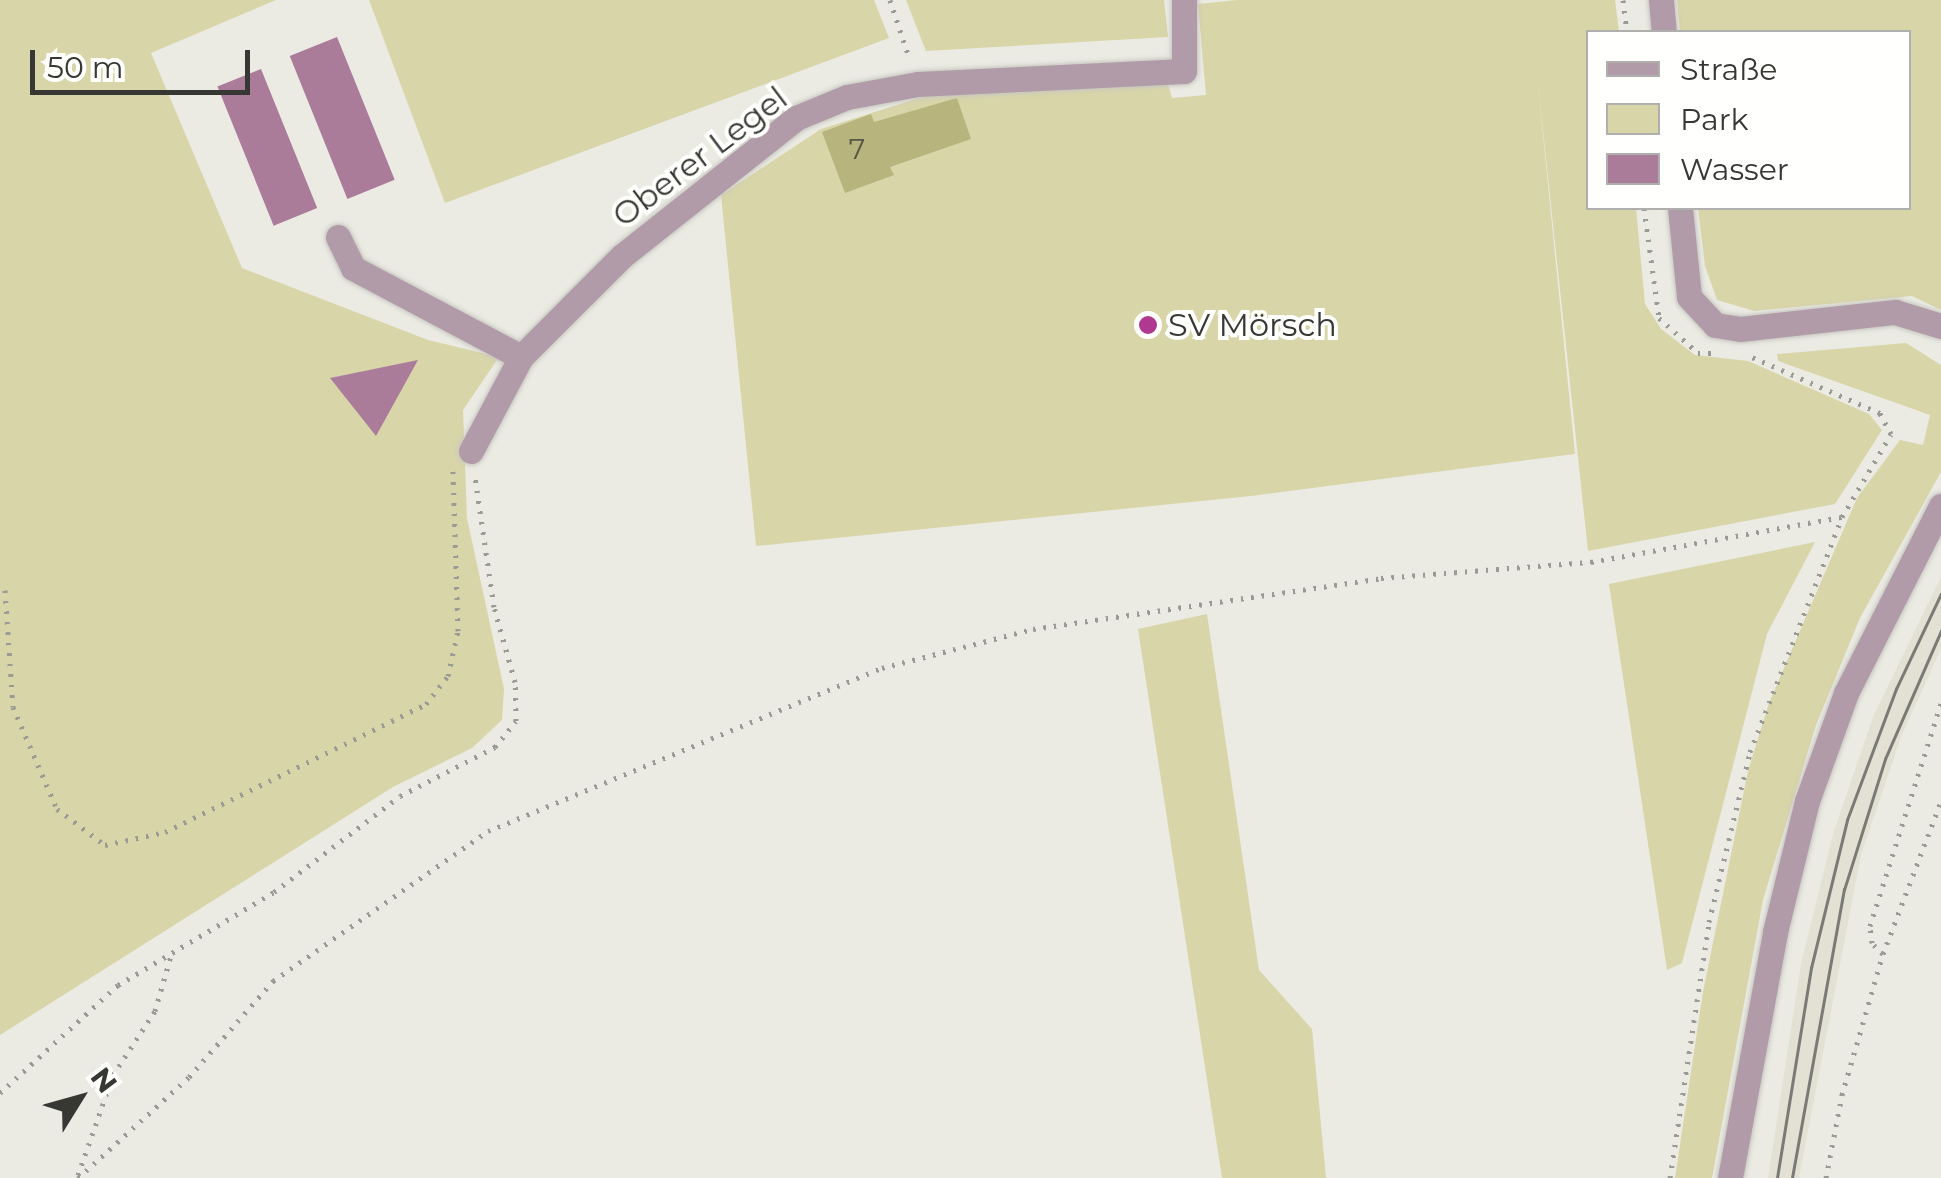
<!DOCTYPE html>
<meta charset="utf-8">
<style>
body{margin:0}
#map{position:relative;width:1941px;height:1178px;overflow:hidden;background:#ebebe4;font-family:Montserrat,sans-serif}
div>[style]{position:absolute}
.built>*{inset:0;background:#e2e1d3}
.green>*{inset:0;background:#d8d5a9}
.water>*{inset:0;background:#ab7b9a;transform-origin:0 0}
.building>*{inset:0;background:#b8b47d}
.path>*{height:5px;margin-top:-2.5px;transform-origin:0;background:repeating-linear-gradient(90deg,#9b9b95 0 2.5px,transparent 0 10.5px)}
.roads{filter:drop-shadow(0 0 2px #c7c7c1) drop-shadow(0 0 2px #c7c7c1)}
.minor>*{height:25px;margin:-12.5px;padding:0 12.5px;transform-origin:12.5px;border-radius:12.5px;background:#b29ba9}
.tram>*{height:2.5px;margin:-1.25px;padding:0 1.25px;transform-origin:1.25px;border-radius:1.25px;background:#7b7b76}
.dots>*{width:28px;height:28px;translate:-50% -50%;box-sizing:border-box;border:5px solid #fffffe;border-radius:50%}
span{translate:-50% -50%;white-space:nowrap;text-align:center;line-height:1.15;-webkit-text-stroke:8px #fffffe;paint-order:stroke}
.number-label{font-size:28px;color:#575646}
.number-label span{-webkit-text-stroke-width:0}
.street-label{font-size:32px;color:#373734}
.poi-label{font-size:32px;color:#373734}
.left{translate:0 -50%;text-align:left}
.legend{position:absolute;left:1586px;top:30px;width:325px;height:180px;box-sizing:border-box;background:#fffffe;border:2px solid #afafad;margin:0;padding:12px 18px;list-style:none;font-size:30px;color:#373734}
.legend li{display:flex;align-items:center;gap:20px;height:50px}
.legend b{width:50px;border:2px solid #afafad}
.north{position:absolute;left:30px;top:1048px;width:100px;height:100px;-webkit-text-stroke:8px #fffffe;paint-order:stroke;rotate:53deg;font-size:28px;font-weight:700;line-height:40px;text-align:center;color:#373734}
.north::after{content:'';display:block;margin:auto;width:35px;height:45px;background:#373734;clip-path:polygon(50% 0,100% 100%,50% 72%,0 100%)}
.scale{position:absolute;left:30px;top:50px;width:220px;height:45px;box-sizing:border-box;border:5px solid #373734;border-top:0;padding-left:12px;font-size:30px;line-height:35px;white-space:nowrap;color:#373734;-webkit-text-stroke:8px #fffffe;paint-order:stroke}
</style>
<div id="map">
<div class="built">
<i style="clip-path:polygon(1941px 577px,1941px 649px,1901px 737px,1861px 855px,1799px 1178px,1768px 1178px,1801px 964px,1833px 834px,1873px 717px)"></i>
</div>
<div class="green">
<i style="clip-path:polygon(evenodd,0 0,276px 0,151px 53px,242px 268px,428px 340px,499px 357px,463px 410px,467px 518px,504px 689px,502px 720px,472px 748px,393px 787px,0 1035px,0 0,417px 361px,376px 435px,331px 378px,417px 361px)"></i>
<i style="clip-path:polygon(369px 0,874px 0,889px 38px,445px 203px)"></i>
<i style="clip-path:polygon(906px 0,1164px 0,1168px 37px,926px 51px)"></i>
<i style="clip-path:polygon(1237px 0,1615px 0,1619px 32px,1588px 32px,1588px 208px,1636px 208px,1645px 304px,1661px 329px,1695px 355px,1748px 361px,1869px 414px,1882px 430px,1835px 504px,1588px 551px,1537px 75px,1575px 454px,1251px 496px,756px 546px,721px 195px,821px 129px,935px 93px,1168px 84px,1172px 98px,1206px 95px,1198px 4px)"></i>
<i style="clip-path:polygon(1677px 0,1941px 0,1941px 310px,1912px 296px,1754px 311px,1717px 300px,1705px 266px,1698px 208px,1908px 208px,1908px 32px,1680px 32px)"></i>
<i style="clip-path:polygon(1906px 343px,1941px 365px,1941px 472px,1860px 618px,1816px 725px,1763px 900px,1712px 1178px,1675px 1178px,1703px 992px,1748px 771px,1769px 703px,1857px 498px,1900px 440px,1923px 445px,1930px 415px,1778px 361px,1777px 354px)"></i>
<i style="clip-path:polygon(1815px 542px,1767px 634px,1682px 963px,1667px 970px,1609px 584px)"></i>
<i style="clip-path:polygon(1207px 614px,1259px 970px,1312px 1029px,1326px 1178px,1222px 1178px,1138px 629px)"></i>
</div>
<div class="water">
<i style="left:337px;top:37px;width:154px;height:51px;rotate:68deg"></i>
<i style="left:261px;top:69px;width:150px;height:47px;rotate:68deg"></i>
<i style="clip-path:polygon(418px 360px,376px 436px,330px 378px)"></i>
</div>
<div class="building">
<i style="clip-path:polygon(957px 98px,971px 139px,890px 167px,894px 175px,845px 193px,822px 132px,871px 114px,874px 122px)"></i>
</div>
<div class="path">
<i style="left:890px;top:0;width:60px;rotate:71.6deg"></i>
<i style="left:1623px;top:0;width:32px;rotate:83deg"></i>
<i style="left:1644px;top:208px;width:111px;rotate:82.2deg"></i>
<i style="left:1659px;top:318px;width:52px;rotate:41.9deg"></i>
<i style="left:1698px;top:353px;width:13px"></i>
<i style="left:5px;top:590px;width:117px;rotate:86.1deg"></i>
<i style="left:13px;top:707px;width:111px;rotate:66.7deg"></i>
<i style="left:57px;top:809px;width:60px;rotate:36.9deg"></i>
<i style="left:105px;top:845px;width:61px;rotate:-12.2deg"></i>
<i style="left:165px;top:832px;width:291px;rotate:-26.1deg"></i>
<i style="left:426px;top:704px;width:36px;rotate:-52deg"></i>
<i style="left:448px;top:676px;width:46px;rotate:-77.5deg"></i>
<i style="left:458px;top:631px;width:160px;rotate:-91.8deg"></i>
<i style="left:1883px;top:954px;width:16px;rotate:-135deg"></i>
<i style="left:1872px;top:943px;width:17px;rotate:-97deg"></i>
<i style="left:1870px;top:926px;width:234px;rotate:-72.3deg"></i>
<i style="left:0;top:1093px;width:160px;rotate:-42.5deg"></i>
<i style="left:118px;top:985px;width:182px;rotate:-30.8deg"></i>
<i style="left:274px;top:892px;width:158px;rotate:-37.3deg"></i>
<i style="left:400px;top:796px;width:107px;rotate:-27.3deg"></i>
<i style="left:495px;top:747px;width:33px;rotate:-51deg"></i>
<i style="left:516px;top:721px;width:39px;rotate:-91deg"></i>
<i style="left:515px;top:682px;width:78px;rotate:-105.6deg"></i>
<i style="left:494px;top:607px;width:131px;rotate:-98.3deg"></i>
<i style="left:78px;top:1175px;width:106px;rotate:-70.7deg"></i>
<i style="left:113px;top:1075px;width:77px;rotate:-56.7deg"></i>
<i style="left:155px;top:1011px;width:61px;rotate:-73.9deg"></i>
<i style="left:78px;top:1178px;width:150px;rotate:-42.3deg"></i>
<i style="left:189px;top:1077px;width:128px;rotate:-48.8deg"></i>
<i style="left:273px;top:981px;width:262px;rotate:-34.9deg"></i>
<i style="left:488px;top:831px;width:426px;rotate:-22.5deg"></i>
<i style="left:882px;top:668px;width:156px;rotate:-14.5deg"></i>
<i style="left:1033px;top:629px;width:352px;rotate:-8.3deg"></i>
<i style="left:1381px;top:578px;width:211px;rotate:-4.4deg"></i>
<i style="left:1591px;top:562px;width:255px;rotate:-10.2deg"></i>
<i style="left:1670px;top:1178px;width:259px;rotate:-81.3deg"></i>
<i style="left:1709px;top:922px;width:175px;rotate:-76.4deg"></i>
<i style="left:1750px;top:752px;width:252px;rotate:-68.6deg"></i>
<i style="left:1842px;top:517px;width:96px;rotate:-59.4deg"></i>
<i style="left:1891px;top:434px;width:24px;rotate:-118deg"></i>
<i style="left:1880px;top:413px;width:140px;rotate:-156.4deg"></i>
<i style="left:1826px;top:1178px;width:85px;rotate:-79.1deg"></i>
<i style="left:1842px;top:1095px;width:147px;rotate:-73.8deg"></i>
<i style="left:1883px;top:954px;width:164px;rotate:-69.2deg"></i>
</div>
<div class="roads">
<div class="minor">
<i style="left:1661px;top:0;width:32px;rotate:85deg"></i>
<i style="left:1680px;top:208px;width:89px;rotate:84.2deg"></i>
<i style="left:1689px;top:297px;width:38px;rotate:47deg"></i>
<i style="left:1715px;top:325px;width:25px;rotate:9deg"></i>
<i style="left:1740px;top:329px;width:156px;rotate:-6.3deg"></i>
<i style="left:1895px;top:312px;width:48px;rotate:16.9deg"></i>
<i style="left:338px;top:237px;width:34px;rotate:64deg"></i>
<i style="left:353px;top:268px;width:190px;rotate:27.9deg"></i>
<i style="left:471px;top:451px;width:106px;rotate:-62deg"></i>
<i style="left:521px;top:357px;width:143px;rotate:-45deg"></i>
<i style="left:622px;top:256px;width:222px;rotate:-38.4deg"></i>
<i style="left:796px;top:118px;width:55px;rotate:-22.4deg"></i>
<i style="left:847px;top:97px;width:72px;rotate:-10.4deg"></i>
<i style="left:918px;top:84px;width:266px;rotate:-2.8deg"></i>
<i style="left:1184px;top:71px;width:71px;rotate:-90deg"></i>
<i style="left:1730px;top:1178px;width:250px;rotate:-79.6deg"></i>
<i style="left:1775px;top:932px;width:135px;rotate:-76.3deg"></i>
<i style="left:1807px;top:801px;width:115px;rotate:-70.1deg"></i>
<i style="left:1846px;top:693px;width:210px;rotate:-63.1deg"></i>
</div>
</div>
<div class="tram">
<i style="left:1777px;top:1178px;width:213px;rotate:-80.8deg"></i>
<i style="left:1811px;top:968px;width:152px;rotate:-76.3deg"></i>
<i style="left:1847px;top:820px;width:140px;rotate:-69.5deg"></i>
<i style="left:1896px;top:689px;width:105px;rotate:-64.7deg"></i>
<i style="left:1792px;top:1178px;width:293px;rotate:-79.8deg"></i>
<i style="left:1844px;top:890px;width:137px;rotate:-72.6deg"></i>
<i style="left:1885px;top:759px;width:140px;rotate:-66.4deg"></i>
</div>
<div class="dots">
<i style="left:1148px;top:325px;background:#af3990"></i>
</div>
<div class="number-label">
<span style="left:857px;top:149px">7</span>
</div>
<div class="street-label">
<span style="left:700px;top:157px;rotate:-37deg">Oberer Legel</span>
</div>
<div class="poi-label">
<span class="left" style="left:1168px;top:325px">SV Mörsch</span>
</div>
<ul class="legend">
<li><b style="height:12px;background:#b29ba9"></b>Straße</li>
<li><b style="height:28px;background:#d8d5a9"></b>Park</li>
<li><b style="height:28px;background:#ab7b9a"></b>Wasser</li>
</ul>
<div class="north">N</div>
<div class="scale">50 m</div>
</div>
